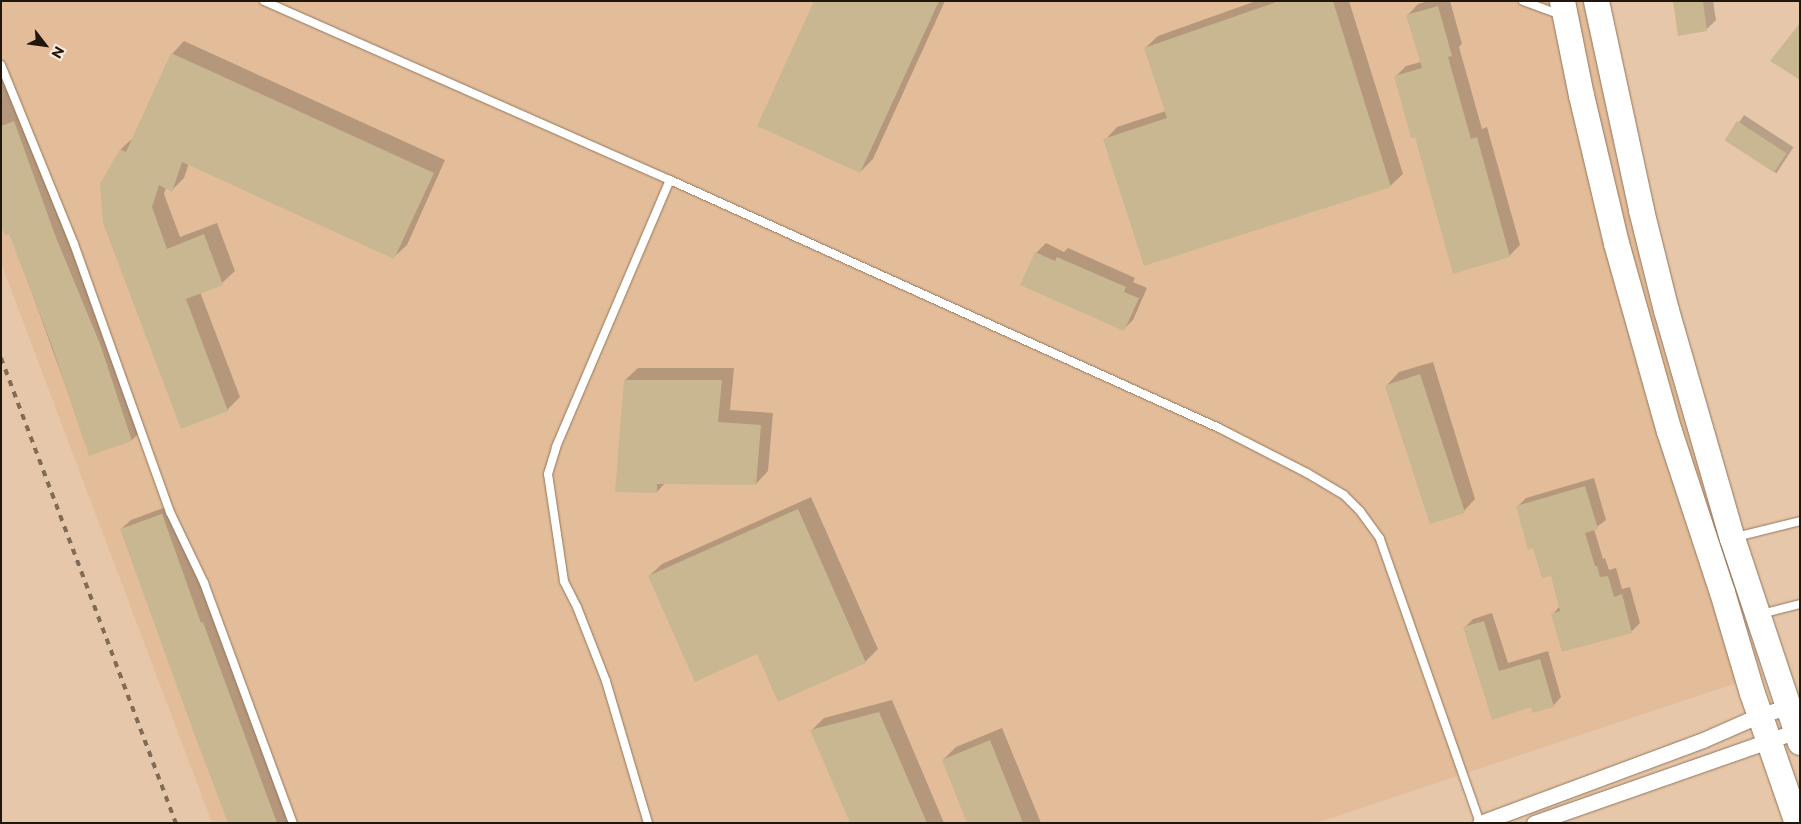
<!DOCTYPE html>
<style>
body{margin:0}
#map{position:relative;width:1801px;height:824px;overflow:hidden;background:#e7c7a9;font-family:Montserrat,sans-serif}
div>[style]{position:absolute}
.built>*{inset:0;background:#e3bd9a}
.shadow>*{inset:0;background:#0003;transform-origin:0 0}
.building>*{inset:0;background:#c9b792;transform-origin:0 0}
.roads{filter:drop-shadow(0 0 1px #94765b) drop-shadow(0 0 1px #94765b)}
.lane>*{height:8px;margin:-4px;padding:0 4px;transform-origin:4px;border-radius:4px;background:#fff}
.street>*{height:15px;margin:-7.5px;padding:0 7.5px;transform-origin:7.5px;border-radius:7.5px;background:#fff}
.primary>*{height:25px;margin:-12.5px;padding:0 12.5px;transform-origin:12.5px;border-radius:12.5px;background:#fff}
.rail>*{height:4px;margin-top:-2px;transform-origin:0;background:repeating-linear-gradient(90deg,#806b57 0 6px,transparent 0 12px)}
span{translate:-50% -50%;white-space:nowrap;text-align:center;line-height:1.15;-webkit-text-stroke:5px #fcebdc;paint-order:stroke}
.frame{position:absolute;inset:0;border:2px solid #21160b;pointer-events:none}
.north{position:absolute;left:20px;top:20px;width:50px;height:50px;-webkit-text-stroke:4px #fcebdc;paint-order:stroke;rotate:120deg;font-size:14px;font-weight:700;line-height:20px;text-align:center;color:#21160b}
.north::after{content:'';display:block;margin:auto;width:18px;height:22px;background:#21160b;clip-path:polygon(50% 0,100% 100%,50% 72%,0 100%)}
</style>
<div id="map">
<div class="built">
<i style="clip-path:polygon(1px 1px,1596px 1px,1746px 680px,1316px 823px,212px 823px,1px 263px)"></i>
</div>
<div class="shadow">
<i style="clip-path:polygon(815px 1px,945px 1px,873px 159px,860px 172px)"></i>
<i style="clip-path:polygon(1256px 1px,1349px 1px,1403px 174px,1390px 186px,1105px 140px,1117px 127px,1166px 111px,1145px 48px,1158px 36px)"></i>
<i style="clip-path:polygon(1429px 1px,1450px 1px,1462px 44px,1459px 47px,1482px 129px,1487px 127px,1520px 245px,1509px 256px,1416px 135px,1395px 77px,1406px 66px,1421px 62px,1408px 15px,1418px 4px)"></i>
<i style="clip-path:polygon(1674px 1px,1713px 1px,1716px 20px,1707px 29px,1679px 34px)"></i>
<i style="clip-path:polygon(184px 41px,445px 160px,407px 245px,394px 257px,189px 163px,184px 178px,172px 190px,166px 187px,164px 194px,180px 237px,217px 223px,235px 271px,222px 283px,200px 292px,240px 397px,227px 410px,101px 184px,121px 149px,134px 137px,172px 54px)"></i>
<i style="clip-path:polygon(1px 56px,21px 114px,141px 431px,132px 440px,90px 454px,10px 232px,1px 222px)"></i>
<i style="left:1744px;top:115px;width:59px;height:31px;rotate:33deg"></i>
<i style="clip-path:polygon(1046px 243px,1064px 252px,1068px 248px,1135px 278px,1133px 282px,1147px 288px,1133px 320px,1123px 330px,1036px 253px)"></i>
<i style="clip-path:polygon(1433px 362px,1475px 499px,1463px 512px,1387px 385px,1399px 372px)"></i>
<i style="clip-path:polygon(638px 368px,734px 368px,730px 410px,773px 413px,768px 471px,756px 484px,665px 483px,657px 492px,625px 380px)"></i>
<i style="clip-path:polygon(1594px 478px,1606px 520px,1594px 529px,1603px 559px,1605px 558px,1609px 570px,1616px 568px,1622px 589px,1630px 587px,1640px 623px,1632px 631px,1562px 651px,1553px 614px,1560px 606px,1552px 574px,1534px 547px,1517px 507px,1526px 498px)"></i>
<i style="clip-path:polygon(811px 497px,878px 649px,865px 662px,757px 653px,649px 576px,662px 564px)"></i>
<i style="clip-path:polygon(171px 505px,289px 823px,229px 823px,121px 529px,131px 520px)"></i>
<i style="clip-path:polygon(1492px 613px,1508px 663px,1548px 651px,1561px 697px,1553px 706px,1531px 706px,1493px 718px,1465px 627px,1473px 619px)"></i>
<i style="clip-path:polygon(892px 700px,944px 823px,851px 823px,812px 730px,824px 718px)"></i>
<i style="clip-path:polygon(1002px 728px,1041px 823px,968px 823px,943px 760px,956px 747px)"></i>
</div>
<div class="building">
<i style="clip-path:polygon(814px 1px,939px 1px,860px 173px,757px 126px)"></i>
<i style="clip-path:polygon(1279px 1px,1333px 1px,1391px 187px,1144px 266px,1103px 139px,1167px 118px,1144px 48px)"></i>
<i style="clip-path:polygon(1673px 1px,1703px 1px,1707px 31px,1678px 36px)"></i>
<i style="clip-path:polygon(1438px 6px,1452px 56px,1448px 57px,1471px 139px,1477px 137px,1510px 257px,1453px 274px,1415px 137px,1411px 138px,1394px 76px,1422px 68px,1406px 15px)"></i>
<i style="clip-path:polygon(1800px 23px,1800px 80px,1770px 61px)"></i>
<i style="clip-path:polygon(171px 53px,434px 173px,394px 259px,182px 162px,172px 192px,159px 185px,152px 207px,167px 249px,204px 234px,223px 285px,186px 299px,228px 411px,181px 429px,103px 223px,100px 184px,120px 149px,126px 152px)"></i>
<i style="clip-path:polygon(14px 121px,55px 235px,100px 344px,132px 441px,89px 456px,52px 346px,9px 234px,5px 235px,1px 226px,1px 126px)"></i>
<i style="left:1737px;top:121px;width:59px;height:23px;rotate:33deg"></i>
<i style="clip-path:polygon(1035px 252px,1055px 261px,1057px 257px,1126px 287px,1124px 292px,1139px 298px,1124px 331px,1020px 285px)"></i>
<i style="left:1420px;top:374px;width:146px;height:37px;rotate:72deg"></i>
<i style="clip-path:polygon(624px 380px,722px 380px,718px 422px,761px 425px,756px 485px,657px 484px,657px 493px,615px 492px)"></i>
<i style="clip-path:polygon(1585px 486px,1598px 529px,1585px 533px,1595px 566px,1597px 566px,1600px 577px,1608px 576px,1614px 597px,1622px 594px,1632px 633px,1562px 652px,1551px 614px,1560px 611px,1551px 576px,1542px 578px,1533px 548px,1528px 550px,1516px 506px)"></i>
<i style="clip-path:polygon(798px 509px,866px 663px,778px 702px,757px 654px,695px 682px,648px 576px)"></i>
<i style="clip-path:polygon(162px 514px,201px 623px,203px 622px,277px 823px,228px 823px,195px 736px,120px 529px)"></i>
<i style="clip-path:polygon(1484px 621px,1499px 671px,1540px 659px,1554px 707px,1532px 713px,1531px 707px,1492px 720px,1463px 627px)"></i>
<i style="clip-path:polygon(879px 712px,927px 823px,850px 823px,810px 730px)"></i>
<i style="clip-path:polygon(990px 740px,1023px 823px,967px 823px,942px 760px)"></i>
</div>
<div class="roads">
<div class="lane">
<i style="left:264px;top:1px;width:444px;rotate:23.8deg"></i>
<i style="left:670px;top:180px;width:602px;rotate:24.31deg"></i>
<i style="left:1219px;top:428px;width:99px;rotate:27.1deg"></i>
<i style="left:1307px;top:473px;width:43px;rotate:30.7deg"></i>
<i style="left:1344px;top:495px;width:23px;rotate:45deg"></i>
<i style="left:1360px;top:511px;width:34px;rotate:54deg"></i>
<i style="left:1380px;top:539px;width:301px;rotate:70.6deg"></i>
<i style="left:1523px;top:1px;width:40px;rotate:20.2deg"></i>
<i style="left:1px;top:65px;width:193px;rotate:67.8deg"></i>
<i style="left:74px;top:244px;width:285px;rotate:70.3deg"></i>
<i style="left:170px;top:512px;width:79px;rotate:64.4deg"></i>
<i style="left:204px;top:583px;width:256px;rotate:69.7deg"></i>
<i style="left:1736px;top:537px;width:66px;rotate:-14deg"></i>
<i style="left:1761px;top:614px;width:40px;rotate:-14.4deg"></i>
<i style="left:648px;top:823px;width:148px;rotate:-106.5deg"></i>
<i style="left:606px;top:681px;width:79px;rotate:-111.4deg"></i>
<i style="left:577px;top:607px;width:29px;rotate:-117deg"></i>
<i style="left:564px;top:581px;width:108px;rotate:-98.5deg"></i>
<i style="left:548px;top:474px;width:28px;rotate:-73deg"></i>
<i style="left:556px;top:447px;width:290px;rotate:-66.9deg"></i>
</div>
<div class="street">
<i style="left:1480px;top:823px;width:238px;rotate:-20.4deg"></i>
<i style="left:1703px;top:740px;width:62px;rotate:-23.7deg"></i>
<i style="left:1760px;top:715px;width:29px;rotate:-16deg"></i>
<i style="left:1534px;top:823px;width:278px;rotate:-19.3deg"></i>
</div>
<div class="primary">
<i style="left:1562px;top:1px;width:96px;rotate:78.6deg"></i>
<i style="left:1581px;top:95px;width:152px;rotate:76.7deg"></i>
<i style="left:1616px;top:243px;width:195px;rotate:74.3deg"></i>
<i style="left:1669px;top:431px;width:169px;rotate:71.8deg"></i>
<i style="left:1722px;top:592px;width:105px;rotate:73.5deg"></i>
<i style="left:1752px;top:693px;width:138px;rotate:70.9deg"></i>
<i style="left:1596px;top:1px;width:214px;rotate:77.8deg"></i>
<i style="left:1641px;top:210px;width:103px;rotate:76deg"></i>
<i style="left:1666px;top:310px;width:237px;rotate:73.9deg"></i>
<i style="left:1732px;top:538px;width:215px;rotate:71.6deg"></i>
</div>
</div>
<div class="rail">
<i style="left:1px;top:358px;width:497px;rotate:69.4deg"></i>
</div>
<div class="frame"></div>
<div class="north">N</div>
</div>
